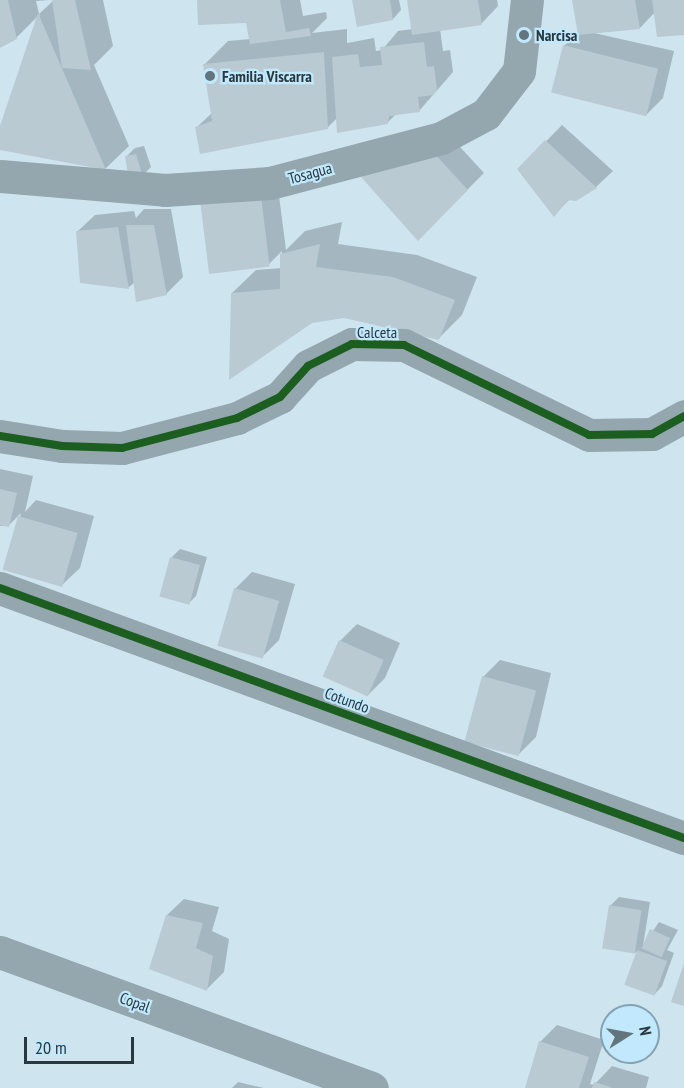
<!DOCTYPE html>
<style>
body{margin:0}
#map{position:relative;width:684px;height:1088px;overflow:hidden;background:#cee4ef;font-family:"PT Sans Narrow",sans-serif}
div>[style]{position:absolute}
.shadow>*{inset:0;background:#0003}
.building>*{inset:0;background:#b9cad3;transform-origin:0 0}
.street>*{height:33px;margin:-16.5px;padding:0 16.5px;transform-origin:16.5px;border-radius:16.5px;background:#94a6ae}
.cycleway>*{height:8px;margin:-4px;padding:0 4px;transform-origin:4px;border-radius:4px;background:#1b5e20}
.dots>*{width:16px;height:16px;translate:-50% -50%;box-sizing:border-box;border:3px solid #c1e8fc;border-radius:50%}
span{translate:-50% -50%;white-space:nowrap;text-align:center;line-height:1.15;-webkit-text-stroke:4.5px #c1e8fc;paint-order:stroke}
.poi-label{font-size:16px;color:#283840;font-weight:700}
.left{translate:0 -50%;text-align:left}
.street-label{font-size:16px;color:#283840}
.north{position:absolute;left:600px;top:1004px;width:60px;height:60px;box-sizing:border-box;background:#c1e8fc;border:2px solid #84a2b1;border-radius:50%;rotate:79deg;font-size:16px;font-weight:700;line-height:24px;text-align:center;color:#283840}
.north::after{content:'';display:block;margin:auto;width:21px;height:27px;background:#62747d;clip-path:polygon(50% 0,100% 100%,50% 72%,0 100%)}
.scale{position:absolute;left:24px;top:1037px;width:110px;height:27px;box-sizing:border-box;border:3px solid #283840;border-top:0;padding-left:8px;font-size:18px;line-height:21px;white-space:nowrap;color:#283840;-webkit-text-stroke:4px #c1e8fc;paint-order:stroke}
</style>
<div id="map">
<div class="shadow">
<i style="clip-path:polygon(0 0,50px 0,36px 1px,39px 14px,54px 0,103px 0,113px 46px,94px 65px,129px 146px,106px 168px,0 148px,0 130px,40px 14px,16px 38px,0 47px)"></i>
<i style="clip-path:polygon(198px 0,300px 0,303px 16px,326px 12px,327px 18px,312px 33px,347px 29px,347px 43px,374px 38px,376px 51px,382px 50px,398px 31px,413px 29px,408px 0,497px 0,498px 6px,482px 23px,440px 29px,443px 51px,450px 50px,453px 72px,419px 111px,396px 114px,387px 123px,337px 118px,328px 127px,197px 127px,212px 113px,204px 65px,228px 41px,251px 39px,248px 21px)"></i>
<i style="clip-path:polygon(354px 0,399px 0,401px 10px,393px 19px)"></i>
<i style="clip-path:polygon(574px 0,684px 0,684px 34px,655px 12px,640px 28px,594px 33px,674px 51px,663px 98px,646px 115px,564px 46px,579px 31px)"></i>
<i style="clip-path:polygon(562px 125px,613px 171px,596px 187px,570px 199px,554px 215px,519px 169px)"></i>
<i style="clip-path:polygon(449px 135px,484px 173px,418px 239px,363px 177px,379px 160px)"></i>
<i style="clip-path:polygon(144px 146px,151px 167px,142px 176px,127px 156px,135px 148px)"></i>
<i style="clip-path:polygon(277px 180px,286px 250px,305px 231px,342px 222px,338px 244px,417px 255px,477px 277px,462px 315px,439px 338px,232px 293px,256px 270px,282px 268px,282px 251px,269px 264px,202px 204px)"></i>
<i style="clip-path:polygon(144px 209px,171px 209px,183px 277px,166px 294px,135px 282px,129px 287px,82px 282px,78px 231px,95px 215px,134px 211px,136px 218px)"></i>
<i style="clip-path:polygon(0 469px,33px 476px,25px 512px,36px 500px,94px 516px,80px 568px,63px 584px,7px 569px,21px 513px,9px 525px,0 526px)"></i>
<i style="clip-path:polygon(180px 549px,207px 557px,196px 596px,188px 604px,172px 557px)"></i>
<i style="clip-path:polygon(252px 572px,295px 584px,279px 640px,262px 657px,235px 589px)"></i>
<i style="clip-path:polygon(357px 624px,400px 643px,385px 678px,368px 695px,340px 641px)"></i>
<i style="clip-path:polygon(500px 660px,551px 673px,536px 737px,519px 754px,483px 677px)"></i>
<i style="clip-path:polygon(619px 897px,650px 902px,643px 946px,659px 922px,678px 930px,667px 950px,674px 953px,662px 986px,654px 995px,638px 953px,604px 947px,610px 906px)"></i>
<i style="clip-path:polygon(184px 899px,219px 907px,212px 931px,229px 939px,224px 972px,207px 989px,167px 915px)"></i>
<i style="clip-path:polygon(557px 1025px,604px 1040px,590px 1084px,594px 1085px,612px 1066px,649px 1077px,646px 1088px,526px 1088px,540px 1042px)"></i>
<i style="clip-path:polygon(238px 1082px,264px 1088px,232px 1088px)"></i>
</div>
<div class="building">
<i style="clip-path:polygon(0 0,8px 0,17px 39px,0 48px)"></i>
<i style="clip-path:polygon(52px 0,75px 0,91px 70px,62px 68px)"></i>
<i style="clip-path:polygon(197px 0,280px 0,286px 32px,309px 28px,311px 36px,250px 44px,246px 23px,198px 25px)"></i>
<i style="clip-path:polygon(352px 0,390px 0,393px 20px,357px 27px)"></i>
<i style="clip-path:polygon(407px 0,478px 0,482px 25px,412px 35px)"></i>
<i style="clip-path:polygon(572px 0,635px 0,640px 29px,578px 35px)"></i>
<i style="clip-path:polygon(652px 0,684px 0,684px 35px,657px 37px)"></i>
<i style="clip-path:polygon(38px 13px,106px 170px,0 150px,0 126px)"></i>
<i style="clip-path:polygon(424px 42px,427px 67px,434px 66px,437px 90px,433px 95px,418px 97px,420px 112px,389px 116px,388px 124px,337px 133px,332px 57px,358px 54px,360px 67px,382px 65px,380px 47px)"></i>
<i style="left:563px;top:45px;width:98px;height:49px;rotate:14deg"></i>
<i style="clip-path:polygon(324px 52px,328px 129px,200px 154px,195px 127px,212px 121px,203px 64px)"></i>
<i style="clip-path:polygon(545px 140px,597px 188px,576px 201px,568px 200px,554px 217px,517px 169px)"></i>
<i style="clip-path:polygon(432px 151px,468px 190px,418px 241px,361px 177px)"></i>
<i style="clip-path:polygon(136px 154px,143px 177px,130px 187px,125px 156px)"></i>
<i style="left:261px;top:196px;width:71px;height:61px;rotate:83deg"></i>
<i style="clip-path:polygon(126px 225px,154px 225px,167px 295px,136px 302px)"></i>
<i style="clip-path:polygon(118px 227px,129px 289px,80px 283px,76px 231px)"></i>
<i style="clip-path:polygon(320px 244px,316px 267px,393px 277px,455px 300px,439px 340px,344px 318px,312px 323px,229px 380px,231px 293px,280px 289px,280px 254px)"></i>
<i style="clip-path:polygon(0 489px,17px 493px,9px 527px,0 525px)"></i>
<i style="left:18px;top:516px;width:62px;height:56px;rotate:16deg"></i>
<i style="left:170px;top:557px;width:31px;height:41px;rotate:15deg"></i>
<i style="left:234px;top:588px;width:47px;height:60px;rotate:16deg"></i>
<i style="left:339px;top:640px;width:49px;height:40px;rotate:24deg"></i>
<i style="left:482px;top:676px;width:56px;height:68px;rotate:15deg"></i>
<i style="left:609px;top:905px;width:33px;height:44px;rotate:9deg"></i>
<i style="clip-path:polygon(166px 915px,203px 923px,196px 948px,213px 956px,207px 991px,149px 969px)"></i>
<i style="left:650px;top:929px;width:22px;height:21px;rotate:24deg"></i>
<i style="left:637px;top:950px;width:32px;height:37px;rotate:20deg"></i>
<i style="clip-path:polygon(684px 963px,684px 1006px,671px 1002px)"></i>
<i style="clip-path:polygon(539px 1041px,589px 1057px,579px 1088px,525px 1088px)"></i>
<i style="clip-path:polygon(594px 1082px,611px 1087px,611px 1088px,592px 1088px)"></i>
</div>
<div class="street">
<i style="left:0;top:176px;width:166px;rotate:4.8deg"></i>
<i style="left:165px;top:190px;width:105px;rotate:-3.8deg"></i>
<i style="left:270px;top:183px;width:177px;rotate:-14.7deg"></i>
<i style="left:441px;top:138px;width:51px;rotate:-28.1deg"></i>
<i style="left:486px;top:114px;width:54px;rotate:-52.5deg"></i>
<i style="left:519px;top:71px;width:71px;rotate:-83.6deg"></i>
<i style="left:0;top:436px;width:63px;rotate:9.2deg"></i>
<i style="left:62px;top:446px;width:60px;rotate:1.9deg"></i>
<i style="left:122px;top:448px;width:119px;rotate:-14.6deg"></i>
<i style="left:237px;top:418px;width:48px;rotate:-26deg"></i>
<i style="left:280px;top:397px;width:42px;rotate:-47.9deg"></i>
<i style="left:308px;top:366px;width:49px;rotate:-26.6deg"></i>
<i style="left:352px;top:344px;width:52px;rotate:1.1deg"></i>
<i style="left:404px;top:345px;width:206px;rotate:25.9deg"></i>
<i style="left:589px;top:435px;width:63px;rotate:-0.9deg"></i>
<i style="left:652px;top:434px;width:37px;rotate:-29deg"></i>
<i style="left:0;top:588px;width:728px;rotate:20.08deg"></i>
<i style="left:0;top:952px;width:396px;rotate:20.1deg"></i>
</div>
<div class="cycleway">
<i style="left:0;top:436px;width:63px;rotate:9.2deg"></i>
<i style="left:62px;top:446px;width:60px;rotate:1.9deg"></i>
<i style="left:122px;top:448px;width:119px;rotate:-14.6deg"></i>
<i style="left:237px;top:418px;width:48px;rotate:-26deg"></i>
<i style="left:280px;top:397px;width:42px;rotate:-47.9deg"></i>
<i style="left:308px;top:366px;width:49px;rotate:-26.6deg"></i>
<i style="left:352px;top:344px;width:52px;rotate:1.1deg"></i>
<i style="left:404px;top:345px;width:206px;rotate:25.9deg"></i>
<i style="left:589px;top:435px;width:63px;rotate:-0.9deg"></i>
<i style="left:652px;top:434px;width:37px;rotate:-29deg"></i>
<i style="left:0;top:588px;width:728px;rotate:20.08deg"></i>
</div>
<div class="dots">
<i style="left:524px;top:35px;background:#62747d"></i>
<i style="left:210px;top:76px;background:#62747d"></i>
</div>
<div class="poi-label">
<span class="left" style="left:536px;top:35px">Narcisa</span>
<span class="left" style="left:222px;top:76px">Familia Viscarra</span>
</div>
<div class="street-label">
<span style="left:310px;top:173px;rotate:-15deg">Tosagua</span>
<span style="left:377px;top:332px">Calceta</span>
<span style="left:347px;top:700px;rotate:20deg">Cotundo</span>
<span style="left:135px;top:1002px;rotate:20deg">Copal</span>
</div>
<div class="north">N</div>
<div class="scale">20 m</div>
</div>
